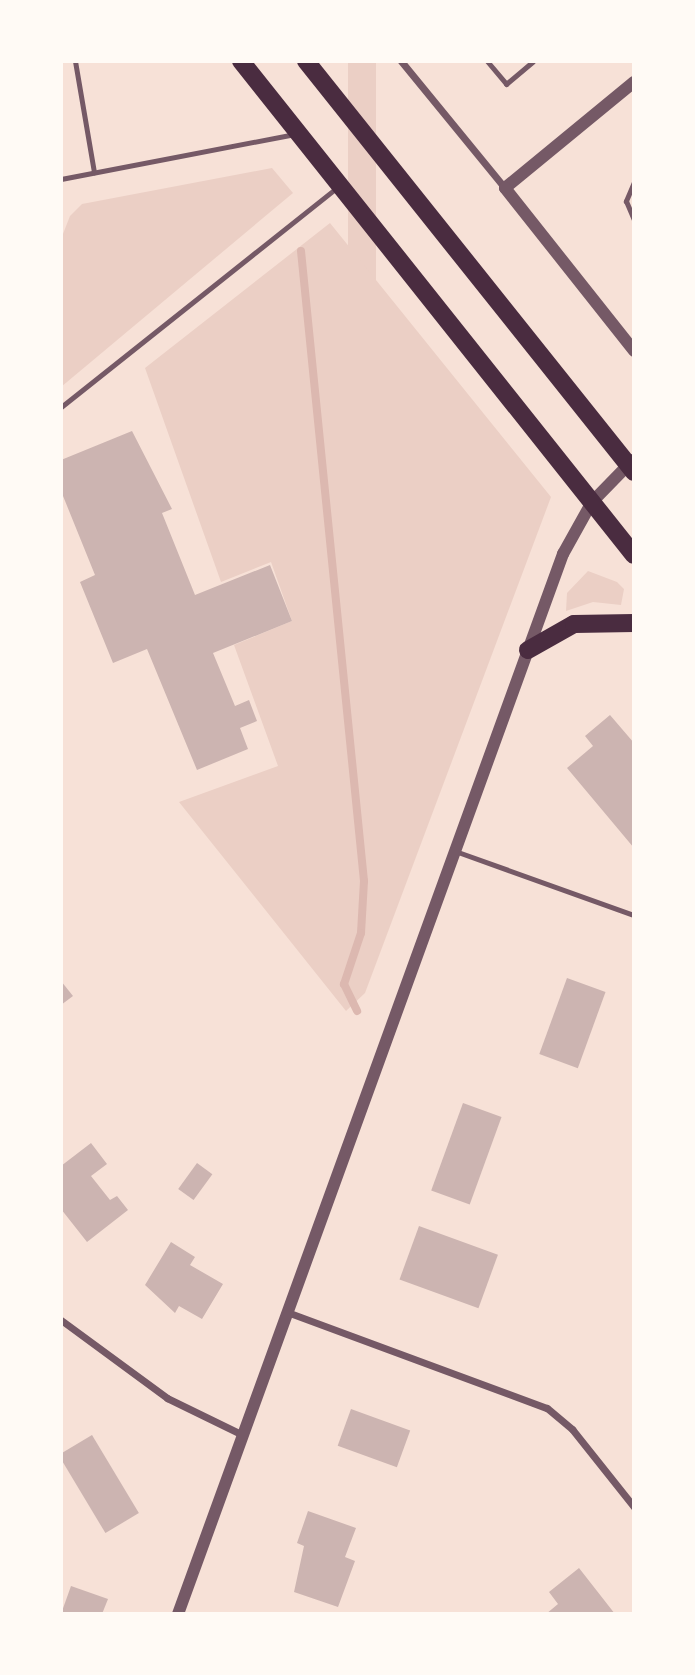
<!DOCTYPE html>
<style>
body{margin:0}
#map{position:relative;width:695px;height:1675px;overflow:hidden;background:#f7e1d7;font-family:"IBM Plex Sans",sans-serif}
div>[style]{position:absolute}
.green>*{inset:0;background:#ebcfc5;transform-origin:0 0}
.stream>*{height:8px;margin:-4px;padding:0 4px;transform-origin:4px;border-radius:4px;background:#dcb8b0}
.building>*{inset:0;background:#ccb4b1;transform-origin:0 0}
.service>*{height:5px;margin:-2.5px;padding:0 2.5px;transform-origin:2.5px;border-radius:2.5px;background:#755966}
.minor>*{height:7px;margin:-3.5px;padding:0 3.5px;transform-origin:3.5px;border-radius:3.5px;background:#755966}
.tertiary>*{height:12px;margin:-6px;padding:0 6px;transform-origin:6px;border-radius:6px;background:#755966}
.primary>*{height:18px;margin:-9px;padding:0 9px;transform-origin:9px;border-radius:9px;background:#4a2c40}
span{translate:-50% -50%;white-space:nowrap;text-align:center;line-height:1.15;-webkit-text-stroke:7px #fffaf5;paint-order:stroke}
.frame{position:absolute;inset:0;border:63px solid #fffaf5;pointer-events:none}
</style>
<div id="map">
<div class="green">
<i style="left:348px;top:61px;width:28px;height:456px"></i>
<i style="clip-path:polygon(272px 168px,293px 193px,61px 387px,61px 239px,70px 216px,82px 204px)"></i>
<i style="clip-path:polygon(330px 223px,551px 497px,365px 993px,346px 1011px,179px 802px,278px 766px,234px 645px,292px 621px,271px 562px,221px 582px,145px 368px)"></i>
<i style="clip-path:polygon(588px 571px,617px 582px,624px 589px,621px 605px,593px 602px,566px 611px,567px 593px)"></i>
</div>
<div class="stream">
<i style="left:301px;top:251px;width:633px;rotate:84.29deg"></i>
<i style="left:364px;top:881px;width:52px;rotate:93.3deg"></i>
<i style="left:361px;top:933px;width:54px;rotate:108.4deg"></i>
<i style="left:344px;top:984px;width:30px;rotate:64deg"></i>
</div>
<div class="building">
<i style="clip-path:polygon(132px 431px,172px 509px,162px 513px,195px 595px,270px 565px,292px 621px,213px 653px,235px 706px,249px 700px,257px 721px,240px 728px,248px 749px,197px 770px,147px 649px,113px 663px,80px 582px,95px 575px,61px 491px,61px 460px)"></i>
<i style="clip-path:polygon(610px 715px,634px 743px,634px 848px,567px 768px,593px 746px,585px 736px)"></i>
<i style="left:567px;top:978px;width:41px;height:81px;rotate:20deg"></i>
<i style="clip-path:polygon(61px 981px,73px 996px,61px 1005px)"></i>
<i style="left:463px;top:1103px;width:41px;height:93px;rotate:20deg"></i>
<i style="clip-path:polygon(91px 1143px,107px 1164px,91px 1176px,110px 1200px,117px 1196px,128px 1210px,87px 1242px,61px 1209px,61px 1166px)"></i>
<i style="left:197px;top:1163px;width:19px;height:32px;rotate:36deg"></i>
<i style="left:419px;top:1226px;width:84px;height:57px;rotate:20deg"></i>
<i style="clip-path:polygon(171px 1242px,195px 1257px,190px 1265px,223px 1284px,202px 1319px,179px 1306px,175px 1313px,145px 1285px)"></i>
<i style="left:351px;top:1409px;width:63px;height:39px;rotate:20deg"></i>
<i style="left:92px;top:1435px;width:91px;height:39px;rotate:59deg"></i>
<i style="clip-path:polygon(308px 1511px,356px 1528px,345px 1557px,355px 1561px,338px 1607px,294px 1592px,304px 1546px,297px 1543px)"></i>
<i style="clip-path:polygon(579px 1568px,615px 1614px,546px 1614px,558px 1604px,549px 1592px)"></i>
<i style="clip-path:polygon(71px 1586px,108px 1599px,102px 1614px,61px 1614px)"></i>
</div>
<div class="service">
<i style="left:75px;top:61px;width:113px;rotate:80.3deg"></i>
<i style="left:487px;top:61px;width:30px;rotate:50deg"></i>
<i style="left:506px;top:84px;width:35px;rotate:-40deg"></i>
<i style="left:61px;top:179px;width:237px;rotate:-10.9deg"></i>
<i style="left:634px;top:182px;width:21px;rotate:113deg"></i>
<i style="left:626px;top:201px;width:21px;rotate:67deg"></i>
<i style="left:61px;top:407px;width:352px;rotate:-38.5deg"></i>
<i style="left:455px;top:851px;width:190px;rotate:19.7deg"></i>
</div>
<div class="minor">
<i style="left:401px;top:61px;width:164px;rotate:50.7deg"></i>
<i style="left:287px;top:1312px;width:277px;rotate:20.3deg"></i>
<i style="left:547px;top:1408px;width:33px;rotate:40deg"></i>
<i style="left:572px;top:1429px;width:100px;rotate:51.5deg"></i>
<i style="left:61px;top:1320px;width:132px;rotate:36.3deg"></i>
<i style="left:167px;top:1398px;width:85px;rotate:26deg"></i>
</div>
<div class="tertiary">
<i style="left:634px;top:82px;width:167px;rotate:140.6deg"></i>
<i style="left:505px;top:188px;width:208px;rotate:51.6deg"></i>
<i style="left:178px;top:1614px;width:1128px;rotate:-70.04deg"></i>
<i style="left:563px;top:554px;width:60px;rotate:-60.9deg"></i>
<i style="left:592px;top:502px;width:59px;rotate:-45.7deg"></i>
</div>
<div class="primary">
<i style="left:241px;top:61px;width:631px;rotate:51.5deg"></i>
<i style="left:306px;top:61px;width:526px;rotate:51.41deg"></i>
<i style="left:528px;top:650px;width:53px;rotate:-29.5deg"></i>
<i style="left:574px;top:624px;width:60px;rotate:-1deg"></i>
</div>
<div class="frame"></div>
</div>
